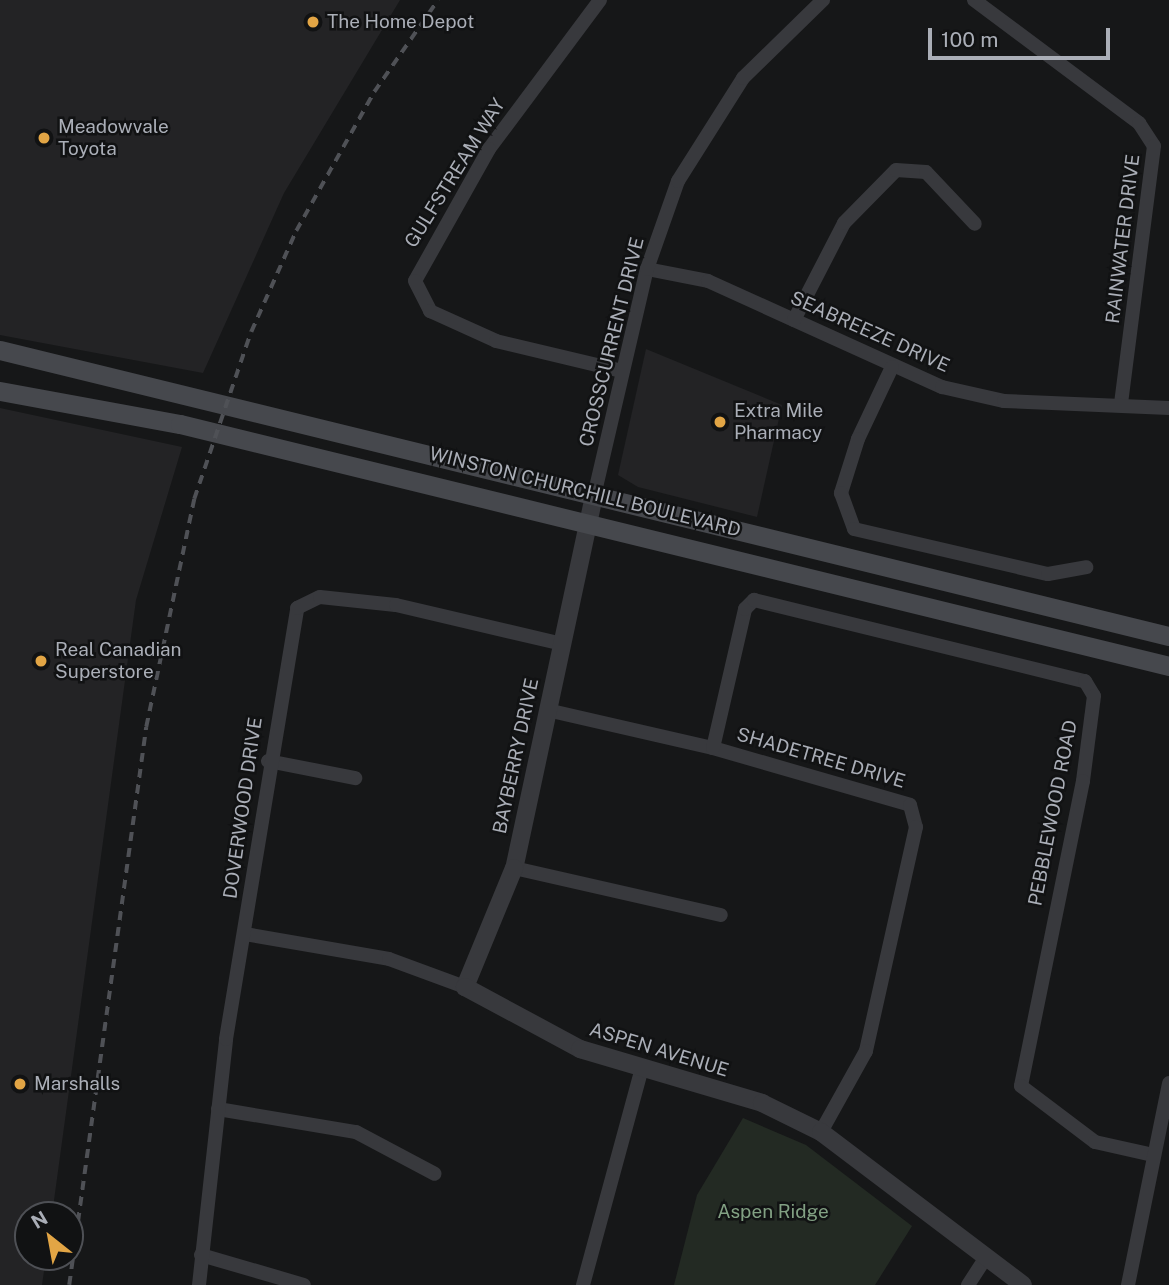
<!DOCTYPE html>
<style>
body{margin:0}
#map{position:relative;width:1169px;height:1285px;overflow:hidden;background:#161718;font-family:"Public Sans",sans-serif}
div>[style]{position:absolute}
.built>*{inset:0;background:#232325}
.green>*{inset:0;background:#232a23}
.minor>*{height:14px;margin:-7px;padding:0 7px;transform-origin:7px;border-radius:7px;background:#38393d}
.tertiary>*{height:18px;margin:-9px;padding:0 9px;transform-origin:9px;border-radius:9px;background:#38393d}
.secondary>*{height:19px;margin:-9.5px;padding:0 9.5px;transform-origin:9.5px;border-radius:9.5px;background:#46484d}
.rail>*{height:3.5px;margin-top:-1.75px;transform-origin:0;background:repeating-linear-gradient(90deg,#4f5156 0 9px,transparent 0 16px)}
.dots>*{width:19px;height:19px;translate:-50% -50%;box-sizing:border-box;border:4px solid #111213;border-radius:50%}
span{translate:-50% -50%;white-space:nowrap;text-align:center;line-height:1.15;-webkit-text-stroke:5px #111213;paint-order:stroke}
.poi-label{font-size:19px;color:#aaaeb7}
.left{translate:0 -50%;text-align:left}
.street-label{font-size:19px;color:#aaaeb7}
.park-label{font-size:19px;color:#82a083}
.north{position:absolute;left:14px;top:1201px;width:70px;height:70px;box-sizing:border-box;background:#111213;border:2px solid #4e5055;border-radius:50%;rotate:329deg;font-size:19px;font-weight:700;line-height:28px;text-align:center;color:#aaaeb7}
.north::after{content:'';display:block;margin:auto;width:24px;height:32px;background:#e2a545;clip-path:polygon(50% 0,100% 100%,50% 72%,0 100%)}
.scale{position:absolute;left:928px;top:28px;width:182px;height:32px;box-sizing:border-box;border:4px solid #aaaeb7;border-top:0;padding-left:9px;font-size:21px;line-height:24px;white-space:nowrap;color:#aaaeb7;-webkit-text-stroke:5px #111213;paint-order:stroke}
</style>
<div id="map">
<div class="built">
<i style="clip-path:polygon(0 0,400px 0,284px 193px,203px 373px,0 335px)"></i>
<i style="clip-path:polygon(646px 349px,782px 405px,757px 517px,638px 487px,618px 475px)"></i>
<i style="clip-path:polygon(0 408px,182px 447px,136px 600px,52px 1215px,28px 1215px,28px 1257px,46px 1257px,42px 1285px,0 1285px)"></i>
</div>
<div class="green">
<i style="clip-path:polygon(743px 1118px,806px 1145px,912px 1226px,875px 1285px,674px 1285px,697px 1195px)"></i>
</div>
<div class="minor">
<i style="left:600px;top:0;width:186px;rotate:126.7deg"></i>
<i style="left:489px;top:149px;width:151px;rotate:119.3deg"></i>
<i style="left:415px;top:281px;width:34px;rotate:63deg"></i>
<i style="left:430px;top:311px;width:72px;rotate:24.4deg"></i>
<i style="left:496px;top:341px;width:130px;rotate:13.4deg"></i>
<i style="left:974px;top:0;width:206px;rotate:36.7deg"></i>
<i style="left:1139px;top:123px;width:27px;rotate:57deg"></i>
<i style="left:1154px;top:146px;width:258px;rotate:97.3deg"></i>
<i style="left:647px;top:269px;width:62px;rotate:11.1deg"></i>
<i style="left:708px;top:281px;width:257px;rotate:24.4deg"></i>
<i style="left:942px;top:387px;width:64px;rotate:12.7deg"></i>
<i style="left:1004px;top:401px;width:165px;rotate:2.4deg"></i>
<i style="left:794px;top:320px;width:109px;rotate:-62.7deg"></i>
<i style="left:844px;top:223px;width:74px;rotate:-45.5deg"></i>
<i style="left:896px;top:170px;width:30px;rotate:4deg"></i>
<i style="left:926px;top:172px;width:71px;rotate:46.7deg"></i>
<i style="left:892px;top:367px;width:80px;rotate:115.3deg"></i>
<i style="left:858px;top:439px;width:57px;rotate:107.5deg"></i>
<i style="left:841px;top:493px;width:38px;rotate:70deg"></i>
<i style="left:854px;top:529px;width:199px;rotate:13.1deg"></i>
<i style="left:1048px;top:574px;width:39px;rotate:-10deg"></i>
<i style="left:594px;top:496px;width:233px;rotate:-76.9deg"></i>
<i style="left:647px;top:269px;width:93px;rotate:-70.6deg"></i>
<i style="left:678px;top:181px;width:122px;rotate:-57.7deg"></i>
<i style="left:743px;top:78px;width:112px;rotate:-44.3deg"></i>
<i style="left:547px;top:710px;width:170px;rotate:12.9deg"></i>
<i style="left:713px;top:748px;width:205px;rotate:16.1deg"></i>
<i style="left:910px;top:805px;width:23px;rotate:75deg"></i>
<i style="left:916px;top:827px;width:230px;rotate:102.6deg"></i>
<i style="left:866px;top:1051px;width:93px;rotate:119.1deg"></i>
<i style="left:713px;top:748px;width:143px;rotate:-77deg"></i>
<i style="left:745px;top:609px;width:13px;rotate:-45deg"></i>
<i style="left:754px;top:600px;width:341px;rotate:13.8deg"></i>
<i style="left:1085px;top:681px;width:17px;rotate:59deg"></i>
<i style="left:1094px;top:696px;width:86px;rotate:97.4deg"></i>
<i style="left:1083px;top:781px;width:311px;rotate:101.5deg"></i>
<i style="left:1021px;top:1086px;width:93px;rotate:37.1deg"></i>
<i style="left:1095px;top:1142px;width:59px;rotate:12.6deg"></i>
<i style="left:268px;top:761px;width:89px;rotate:11.1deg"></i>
<i style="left:514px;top:868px;width:212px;rotate:12.8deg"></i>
<i style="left:245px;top:934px;width:146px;rotate:9.8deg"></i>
<i style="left:389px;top:959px;width:81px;rotate:20.2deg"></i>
<i style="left:218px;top:1109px;width:140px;rotate:9.5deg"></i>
<i style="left:356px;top:1132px;width:89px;rotate:28deg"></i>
<i style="left:201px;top:1255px;width:107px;rotate:16.2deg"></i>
<i style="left:199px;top:1285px;width:247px;rotate:-83.7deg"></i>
<i style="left:226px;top:1039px;width:437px;rotate:-80.6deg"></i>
<i style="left:297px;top:608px;width:25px;rotate:-26deg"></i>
<i style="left:320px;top:597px;width:76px;rotate:6deg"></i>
<i style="left:396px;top:605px;width:171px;rotate:13.2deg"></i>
<i style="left:583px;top:1285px;width:225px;rotate:-74.8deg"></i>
<i style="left:968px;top:1285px;width:30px;rotate:-57deg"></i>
<i style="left:1128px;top:1285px;width:206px;rotate:-78.5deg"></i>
</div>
<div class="tertiary">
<i style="left:594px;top:496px;width:381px;rotate:102.1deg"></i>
<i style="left:514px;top:868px;width:129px;rotate:112.4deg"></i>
<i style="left:465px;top:987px;width:131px;rotate:28.3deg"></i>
<i style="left:580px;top:1049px;width:190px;rotate:16.5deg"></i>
<i style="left:762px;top:1103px;width:66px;rotate:26.2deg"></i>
<i style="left:821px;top:1132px;width:253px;rotate:37.1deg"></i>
</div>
<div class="secondary">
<i style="left:0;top:350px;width:1203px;rotate:13.75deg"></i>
<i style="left:0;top:391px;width:183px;rotate:10.4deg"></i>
<i style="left:180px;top:424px;width:1018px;rotate:13.75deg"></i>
</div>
<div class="rail">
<i style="left:69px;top:1285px;width:563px;rotate:-82.14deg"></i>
<i style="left:146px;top:727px;width:233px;rotate:-78.1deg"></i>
<i style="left:194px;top:499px;width:176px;rotate:-71.2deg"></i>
<i style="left:251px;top:332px;width:111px;rotate:-66deg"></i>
<i style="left:296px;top:231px;width:159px;rotate:-60.7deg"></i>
<i style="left:374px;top:92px;width:112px;rotate:-55.2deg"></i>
</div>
<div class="dots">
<i style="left:313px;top:22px;background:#e2a545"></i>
<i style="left:44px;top:138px;background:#e2a545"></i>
<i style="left:720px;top:422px;background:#e2a545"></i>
<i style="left:41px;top:661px;background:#e2a545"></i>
<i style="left:20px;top:1084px;background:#e2a545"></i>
</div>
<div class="poi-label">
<span class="left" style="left:327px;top:22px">The Home Depot</span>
<span class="left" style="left:58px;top:138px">Meadowvale<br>Toyota</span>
<span class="left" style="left:734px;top:422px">Extra Mile<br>Pharmacy</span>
<span class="left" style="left:55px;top:661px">Real Canadian<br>Superstore</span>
<span class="left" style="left:34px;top:1084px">Marshalls</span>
</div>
<div class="street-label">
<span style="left:455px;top:173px;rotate:-58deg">GULFSTREAM WAY</span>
<span style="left:1123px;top:239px;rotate:-83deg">RAINWATER DRIVE</span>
<span style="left:870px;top:332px;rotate:24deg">SEABREEZE DRIVE</span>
<span style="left:612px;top:342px;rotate:-76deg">CROSSCURRENT DRIVE</span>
<span style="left:585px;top:492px;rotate:14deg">WINSTON CHURCHILL BOULEVARD</span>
<span style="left:516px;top:756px;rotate:-78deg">BAYBERRY DRIVE</span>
<span style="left:821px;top:758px;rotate:16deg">SHADETREE DRIVE</span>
<span style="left:243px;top:808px;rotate:-82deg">DOVERWOOD DRIVE</span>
<span style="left:1053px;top:813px;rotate:-79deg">PEBBLEWOOD ROAD</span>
<span style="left:659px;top:1050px;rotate:17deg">ASPEN AVENUE</span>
</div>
<div class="park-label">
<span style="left:773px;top:1212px">Aspen Ridge</span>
</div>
<div class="north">N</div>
<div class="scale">100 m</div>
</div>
